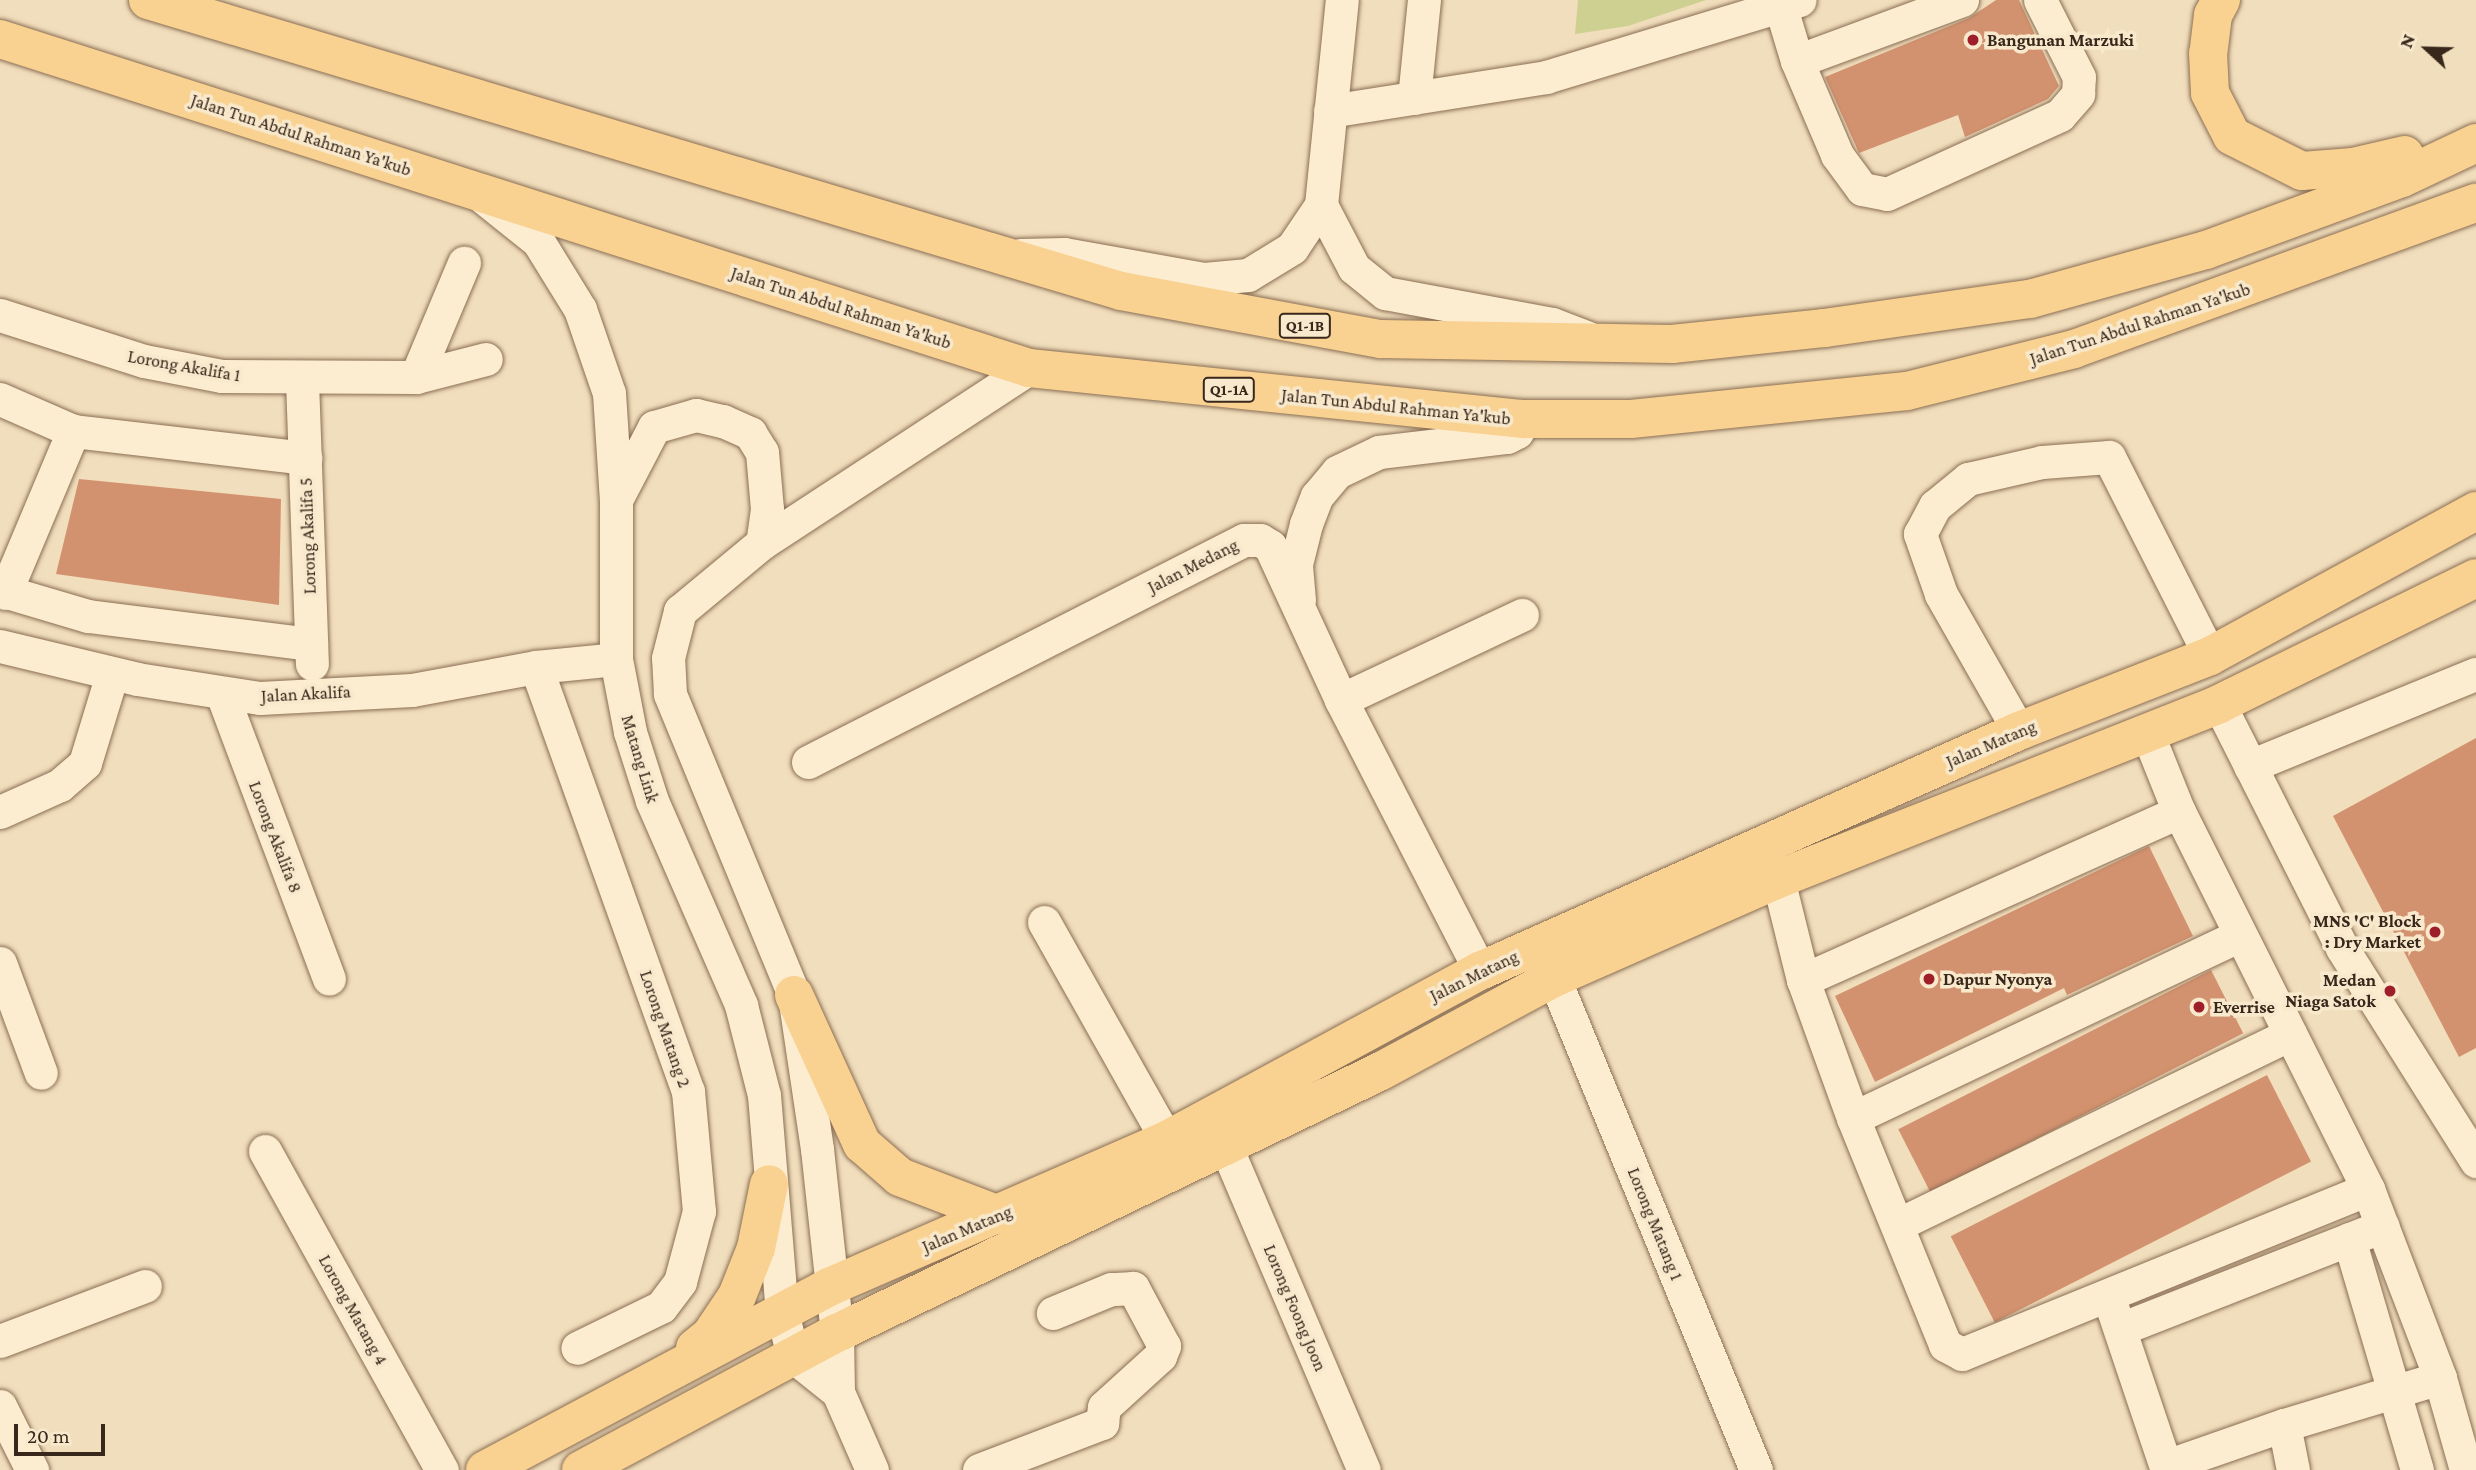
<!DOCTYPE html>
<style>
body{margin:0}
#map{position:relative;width:2476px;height:1470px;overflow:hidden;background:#f1debc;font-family:"Crimson Pro",serif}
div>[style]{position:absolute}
.green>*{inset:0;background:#cdd090}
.building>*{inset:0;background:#d3926f;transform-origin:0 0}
.roads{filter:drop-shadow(0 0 2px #8a6e54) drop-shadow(0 0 2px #8a6e54)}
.minor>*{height:33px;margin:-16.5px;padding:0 16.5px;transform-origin:16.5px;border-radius:16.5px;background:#fcecd0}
.major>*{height:38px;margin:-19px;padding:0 19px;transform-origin:19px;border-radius:19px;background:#f9d190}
.dots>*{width:19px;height:19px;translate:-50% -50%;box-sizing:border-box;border:4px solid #f8e9cd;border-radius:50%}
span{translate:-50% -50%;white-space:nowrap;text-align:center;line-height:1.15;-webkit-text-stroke:7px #f8e9cd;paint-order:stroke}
.shield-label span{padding:2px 5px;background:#f8e9cd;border:2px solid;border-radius:5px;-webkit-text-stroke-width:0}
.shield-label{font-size:16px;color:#38271b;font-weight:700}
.poi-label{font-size:18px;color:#38271b;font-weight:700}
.left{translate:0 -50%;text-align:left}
.right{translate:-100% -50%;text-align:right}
.street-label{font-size:18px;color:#38271b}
.north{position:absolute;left:2392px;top:14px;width:70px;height:70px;-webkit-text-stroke:5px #f8e9cd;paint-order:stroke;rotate:292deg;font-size:19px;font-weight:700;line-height:28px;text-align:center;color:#38271b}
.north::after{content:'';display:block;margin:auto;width:24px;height:32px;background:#38271b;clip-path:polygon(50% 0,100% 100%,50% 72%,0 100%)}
.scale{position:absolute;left:14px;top:1424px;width:91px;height:32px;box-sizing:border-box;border:4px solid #38271b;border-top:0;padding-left:9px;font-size:21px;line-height:24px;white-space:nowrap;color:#38271b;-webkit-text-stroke:5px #f8e9cd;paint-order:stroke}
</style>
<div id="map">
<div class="green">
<i style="clip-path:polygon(1578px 0,1706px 0,1628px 26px,1575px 34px)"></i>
</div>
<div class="building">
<i style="clip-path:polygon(1996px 0,2019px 0,2059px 86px,2048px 99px,1965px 137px,1958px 115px,1859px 153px,1825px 77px,1969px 18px)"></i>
<i style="clip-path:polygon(79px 479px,281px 499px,279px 605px,56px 574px)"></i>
<i style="clip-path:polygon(2476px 738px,2476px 1048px,2459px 1057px,2333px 816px)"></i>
<i style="clip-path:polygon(2149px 846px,2193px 936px,2067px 995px,2064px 988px,1875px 1082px,1835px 996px)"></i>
<i style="left:2211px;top:970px;width:71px;height:351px;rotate:63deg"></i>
<i style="left:2267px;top:1075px;width:97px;height:355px;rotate:63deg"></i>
</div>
<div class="roads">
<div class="minor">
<i style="left:1781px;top:8px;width:55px;rotate:73.2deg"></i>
<i style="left:1797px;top:61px;width:102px;rotate:66.9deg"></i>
<i style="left:1837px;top:155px;width:42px;rotate:53.7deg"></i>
<i style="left:1862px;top:189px;width:25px;rotate:11deg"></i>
<i style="left:1887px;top:194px;width:190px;rotate:-24.5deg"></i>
<i style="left:2060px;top:115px;width:28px;rotate:-49deg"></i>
<i style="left:2078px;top:94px;width:17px;rotate:-87deg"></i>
<i style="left:2079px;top:77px;width:86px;rotate:-116.9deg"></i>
<i style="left:1797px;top:61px;width:176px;rotate:-20.3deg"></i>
<i style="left:1414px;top:98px;width:99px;rotate:-84.2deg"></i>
<i style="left:1330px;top:111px;width:219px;rotate:-8.9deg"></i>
<i style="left:1546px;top:77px;width:265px;rotate:-16.9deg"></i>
<i style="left:483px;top:197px;width:70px;rotate:38.7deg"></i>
<i style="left:538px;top:241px;width:80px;rotate:58.3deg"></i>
<i style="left:580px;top:309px;width:89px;rotate:71deg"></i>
<i style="left:609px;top:393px;width:107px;rotate:86.3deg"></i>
<i style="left:616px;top:500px;width:159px;rotate:90deg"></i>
<i style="left:616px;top:659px;width:74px;rotate:79.1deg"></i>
<i style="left:630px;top:732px;width:72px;rotate:72.3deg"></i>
<i style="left:652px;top:801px;width:223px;rotate:66.4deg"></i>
<i style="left:741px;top:1005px;width:93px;rotate:75.7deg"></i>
<i style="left:764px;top:1095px;width:218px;rotate:85.3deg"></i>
<i style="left:782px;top:1312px;width:45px;rotate:76deg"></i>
<i style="left:793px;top:1356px;width:58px;rotate:38.7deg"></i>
<i style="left:1321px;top:205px;width:71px;rotate:62.4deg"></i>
<i style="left:1354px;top:268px;width:40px;rotate:39deg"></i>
<i style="left:1385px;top:293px;width:170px;rotate:10.5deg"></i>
<i style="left:1552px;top:324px;width:39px;rotate:21deg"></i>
<i style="left:1020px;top:255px;width:44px;rotate:-1.3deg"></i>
<i style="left:1064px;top:254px;width:142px;rotate:10.1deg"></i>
<i style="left:1204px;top:279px;width:44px;rotate:-5.2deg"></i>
<i style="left:1248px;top:275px;width:52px;rotate:-31.5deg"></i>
<i style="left:1292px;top:248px;width:52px;rotate:-56deg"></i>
<i style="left:1321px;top:205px;width:206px;rotate:-84.2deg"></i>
<i style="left:0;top:315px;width:151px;rotate:17.7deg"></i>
<i style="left:144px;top:361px;width:79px;rotate:10.9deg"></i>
<i style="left:222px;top:376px;width:194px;rotate:0.3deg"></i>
<i style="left:416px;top:377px;width:72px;rotate:-14.4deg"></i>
<i style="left:416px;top:377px;width:124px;rotate:-67.2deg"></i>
<i style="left:302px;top:380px;width:284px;rotate:88deg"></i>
<i style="left:0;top:399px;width:80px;rotate:23.7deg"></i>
<i style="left:73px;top:431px;width:234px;rotate:6.6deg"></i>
<i style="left:617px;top:498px;width:80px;rotate:-62.5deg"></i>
<i style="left:654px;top:427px;width:44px;rotate:-15.9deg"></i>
<i style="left:696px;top:415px;width:28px;rotate:13deg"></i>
<i style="left:723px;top:421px;width:30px;rotate:24deg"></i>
<i style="left:750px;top:433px;width:22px;rotate:58deg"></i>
<i style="left:762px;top:452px;width:57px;rotate:85deg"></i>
<i style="left:767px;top:509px;width:34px;rotate:98deg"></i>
<i style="left:0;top:590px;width:92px;rotate:16.5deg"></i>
<i style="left:88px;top:616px;width:225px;rotate:7.2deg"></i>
<i style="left:5px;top:593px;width:176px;rotate:-67.2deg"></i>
<i style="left:1299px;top:600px;width:36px;rotate:-95deg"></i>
<i style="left:1296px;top:564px;width:41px;rotate:-76deg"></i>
<i style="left:1306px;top:524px;width:30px;rotate:-69deg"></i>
<i style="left:1317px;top:496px;width:31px;rotate:-50deg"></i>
<i style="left:1337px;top:472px;width:47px;rotate:-25.5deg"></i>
<i style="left:1379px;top:452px;width:129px;rotate:-6.7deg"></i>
<i style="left:1507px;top:437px;width:11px;rotate:-27deg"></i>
<i style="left:1517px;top:432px;width:15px;rotate:-62deg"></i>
<i style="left:0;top:646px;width:141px;rotate:13.5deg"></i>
<i style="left:137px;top:679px;width:124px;rotate:8.8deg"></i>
<i style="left:260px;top:698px;width:152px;rotate:-3deg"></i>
<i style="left:412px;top:690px;width:126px;rotate:-10.5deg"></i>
<i style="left:536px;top:667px;width:80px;rotate:-5.7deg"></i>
<i style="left:536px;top:667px;width:450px;rotate:70.3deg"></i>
<i style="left:688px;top:1091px;width:121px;rotate:84.8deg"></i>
<i style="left:699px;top:1211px;width:73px;rotate:105deg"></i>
<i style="left:680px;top:1282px;width:31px;rotate:127deg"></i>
<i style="left:661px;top:1307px;width:93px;rotate:154deg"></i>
<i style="left:222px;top:694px;width:304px;rotate:69.4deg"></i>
<i style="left:1341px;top:700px;width:200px;rotate:-25.2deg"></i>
<i style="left:2219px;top:704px;width:273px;rotate:63.2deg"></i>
<i style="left:2342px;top:948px;width:252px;rotate:57.8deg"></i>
<i style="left:2019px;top:731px;width:158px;rotate:-119.7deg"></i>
<i style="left:1941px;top:594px;width:64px;rotate:-109.3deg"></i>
<i style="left:1920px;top:534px;width:32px;rotate:-62deg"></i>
<i style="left:1935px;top:506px;width:43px;rotate:-39.3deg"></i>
<i style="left:1968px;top:479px;width:76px;rotate:-12.9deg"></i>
<i style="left:2042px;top:462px;width:67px;rotate:-4.3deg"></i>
<i style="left:2109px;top:457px;width:223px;rotate:63.1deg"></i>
<i style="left:808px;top:762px;width:489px;rotate:-27deg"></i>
<i style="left:1244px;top:540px;width:16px"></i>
<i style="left:1260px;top:540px;width:12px;rotate:31deg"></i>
<i style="left:1270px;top:546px;width:170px;rotate:65.2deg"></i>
<i style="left:1341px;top:700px;width:305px;rotate:62.8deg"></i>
<i style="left:2250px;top:766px;width:244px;rotate:-22.2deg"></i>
<i style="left:0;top:812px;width:66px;rotate:-24.2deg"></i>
<i style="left:60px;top:785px;width:33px;rotate:-41deg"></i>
<i style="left:85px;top:763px;width:93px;rotate:-73.1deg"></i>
<i style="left:1778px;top:879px;width:104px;rotate:76.1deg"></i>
<i style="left:1803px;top:980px;width:147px;rotate:70.1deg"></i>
<i style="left:1853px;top:1118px;width:245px;rotate:67.9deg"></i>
<i style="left:1945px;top:1345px;width:19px;rotate:28deg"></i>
<i style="left:1962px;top:1354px;width:438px;rotate:-22.1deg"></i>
<i style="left:2368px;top:1189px;width:422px;rotate:-116.6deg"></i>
<i style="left:2179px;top:812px;width:83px;rotate:-111.9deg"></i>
<i style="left:1044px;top:922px;width:250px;rotate:60.6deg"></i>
<i style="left:0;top:963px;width:117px;rotate:69.6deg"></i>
<i style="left:1554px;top:978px;width:532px;rotate:67.68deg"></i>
<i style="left:1803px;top:980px;width:412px;rotate:-24.1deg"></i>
<i style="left:1853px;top:1118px;width:428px;rotate:-25.3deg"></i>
<i style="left:1226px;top:1147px;width:351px;rotate:66.9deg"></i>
<i style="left:265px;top:1151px;width:365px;rotate:61deg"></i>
<i style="left:2368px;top:1189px;width:202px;rotate:69.1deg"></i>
<i style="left:2440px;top:1378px;width:96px;rotate:74.2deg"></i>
<i style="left:1899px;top:1224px;width:435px;rotate:-25.9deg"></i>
<i style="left:2349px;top:1239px;width:241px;rotate:73.6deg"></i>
<i style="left:2113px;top:1310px;width:169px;rotate:71.4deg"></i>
<i style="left:2120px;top:1329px;width:282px;rotate:-21.4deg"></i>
<i style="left:0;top:1341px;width:155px;rotate:-20.8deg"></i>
<i style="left:0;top:1406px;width:72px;rotate:63.4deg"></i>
<i style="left:2166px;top:1466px;width:125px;rotate:-19.2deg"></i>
<i style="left:872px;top:1470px;width:85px;rotate:-113.6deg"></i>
<i style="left:838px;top:1392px;width:59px;rotate:-91deg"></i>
<i style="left:837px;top:1333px;width:185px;rotate:-96.2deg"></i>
<i style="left:817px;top:1149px;width:156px;rotate:-98.5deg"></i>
<i style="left:794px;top:995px;width:326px;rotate:-112.4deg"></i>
<i style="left:670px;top:694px;width:36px;rotate:-93deg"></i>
<i style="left:668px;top:658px;width:49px;rotate:-75.7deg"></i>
<i style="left:680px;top:611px;width:107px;rotate:-39.7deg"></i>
<i style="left:762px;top:543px;width:319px;rotate:-33.2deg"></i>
<i style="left:979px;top:1470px;width:132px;rotate:-20.9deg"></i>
<i style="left:1102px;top:1423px;width:16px;rotate:-83deg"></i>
<i style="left:1104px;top:1407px;width:76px;rotate:-42.3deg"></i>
<i style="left:1160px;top:1356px;width:11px;rotate:-68deg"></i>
<i style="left:1164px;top:1346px;width:66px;rotate:-118.1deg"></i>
<i style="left:1133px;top:1288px;width:22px;rotate:177deg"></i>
<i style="left:1111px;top:1289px;width:63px;rotate:157.5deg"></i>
<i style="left:2293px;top:1470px;width:46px;rotate:-101.3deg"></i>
<i style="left:2284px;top:1425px;width:163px;rotate:-16.8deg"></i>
</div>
<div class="major">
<i style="left:148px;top:0;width:1016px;rotate:16.65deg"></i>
<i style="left:1121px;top:291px;width:264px;rotate:10.5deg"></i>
<i style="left:1381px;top:339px;width:291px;rotate:1deg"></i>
<i style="left:1672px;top:344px;width:154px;rotate:-6deg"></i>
<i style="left:1825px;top:328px;width:207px;rotate:-8.1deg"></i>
<i style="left:2030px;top:299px;width:183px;rotate:-15.6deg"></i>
<i style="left:2206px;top:250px;width:209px;rotate:-20.2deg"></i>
<i style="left:2402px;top:178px;width:82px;rotate:-25.3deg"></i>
<i style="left:2221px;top:0;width:17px;rotate:118deg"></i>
<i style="left:2213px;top:15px;width:38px;rotate:97deg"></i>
<i style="left:2208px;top:53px;width:40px;rotate:87.1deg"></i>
<i style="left:2210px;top:93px;width:48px;rotate:62.9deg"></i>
<i style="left:2232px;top:136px;width:78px;rotate:26.6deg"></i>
<i style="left:2302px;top:171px;width:51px;rotate:-4.5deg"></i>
<i style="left:2353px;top:167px;width:53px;rotate:-13deg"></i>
<i style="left:0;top:39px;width:1080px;rotate:17.73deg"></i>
<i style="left:1029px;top:368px;width:498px;rotate:5.9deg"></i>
<i style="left:1524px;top:419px;width:107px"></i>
<i style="left:1631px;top:419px;width:277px;rotate:-5.8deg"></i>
<i style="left:1907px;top:391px;width:172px;rotate:-14.1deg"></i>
<i style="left:2074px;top:349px;width:428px;rotate:-20deg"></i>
<i style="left:794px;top:995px;width:164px;rotate:65.5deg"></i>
<i style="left:862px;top:1144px;width:50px;rotate:41deg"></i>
<i style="left:900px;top:1177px;width:106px;rotate:21deg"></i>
<i style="left:695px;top:1348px;width:19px;rotate:-39deg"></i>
<i style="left:710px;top:1336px;width:48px;rotate:-56deg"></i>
<i style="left:737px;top:1296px;width:52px;rotate:-68.4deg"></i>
<i style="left:756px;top:1248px;width:65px;rotate:-78.5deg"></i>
<i style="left:485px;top:1470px;width:390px;rotate:-28deg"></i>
<i style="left:829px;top:1287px;width:369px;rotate:-23.5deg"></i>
<i style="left:1167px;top:1140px;width:356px;rotate:-28.4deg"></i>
<i style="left:1480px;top:971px;width:590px;rotate:-24deg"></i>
<i style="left:2019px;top:731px;width:205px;rotate:-21.4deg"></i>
<i style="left:2210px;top:656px;width:303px;rotate:-28.6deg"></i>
<i style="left:581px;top:1470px;width:290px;rotate:-28.2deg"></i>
<i style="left:837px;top:1333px;width:604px;rotate:-25.72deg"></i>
<i style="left:1381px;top:1071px;width:196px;rotate:-28.3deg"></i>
<i style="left:1554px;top:978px;width:245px;rotate:-23.8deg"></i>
<i style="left:1778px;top:879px;width:474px;rotate:-21.6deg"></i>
<i style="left:2219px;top:704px;width:286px;rotate:-26.1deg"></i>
</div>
</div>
<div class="dots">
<i style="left:1973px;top:40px;background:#9e1f29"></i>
<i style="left:2435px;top:932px;background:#9e1f29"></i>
<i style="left:1929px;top:979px;background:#9e1f29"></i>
<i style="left:2390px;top:991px;background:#9e1f29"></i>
<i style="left:2199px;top:1007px;background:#9e1f29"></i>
</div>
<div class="shield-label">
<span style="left:1305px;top:326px">Q1-1B</span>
<span style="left:1229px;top:390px">Q1-1A</span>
</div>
<div class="poi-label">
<span class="left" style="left:1987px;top:40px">Bangunan Marzuki</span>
<span class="right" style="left:2421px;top:932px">MNS 'C' Block<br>: Dry Market</span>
<span class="left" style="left:1943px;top:979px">Dapur Nyonya</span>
<span class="right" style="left:2376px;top:991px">Medan<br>Niaga Satok</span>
<span class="left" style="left:2213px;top:1007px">Everrise</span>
</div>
<div class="street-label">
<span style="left:301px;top:135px;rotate:18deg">Jalan Tun Abdul Rahman Ya'kub</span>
<span style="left:841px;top:308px;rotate:18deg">Jalan Tun Abdul Rahman Ya'kub</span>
<span style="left:2140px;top:324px;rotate:-18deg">Jalan Tun Abdul Rahman Ya'kub</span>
<span style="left:184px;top:366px;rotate:10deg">Lorong Akalifa 1</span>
<span style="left:1396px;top:407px;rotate:6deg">Jalan Tun Abdul Rahman Ya'kub</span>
<span style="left:308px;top:536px;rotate:-92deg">Lorong Akalifa 5</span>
<span style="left:1193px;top:566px;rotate:-27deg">Jalan Medang</span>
<span style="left:306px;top:694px;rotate:-3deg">Jalan Akalifa</span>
<span style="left:1991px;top:744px;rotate:-23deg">Jalan Matang</span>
<span style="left:640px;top:759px;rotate:73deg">Matang Link</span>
<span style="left:275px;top:837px;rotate:69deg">Lorong Akalifa 8</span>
<span style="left:1474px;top:976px;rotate:-26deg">Jalan Matang</span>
<span style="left:665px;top:1029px;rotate:71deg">Lorong Matang 2</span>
<span style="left:1655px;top:1224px;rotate:68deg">Lorong Matang 1</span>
<span style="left:967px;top:1229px;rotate:-23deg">Jalan Matang</span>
<span style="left:1295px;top:1308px;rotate:67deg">Lorong Foong Joon</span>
<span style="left:353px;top:1310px;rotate:61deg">Lorong Matang 4</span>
</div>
<div class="north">N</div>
<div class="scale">20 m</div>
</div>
